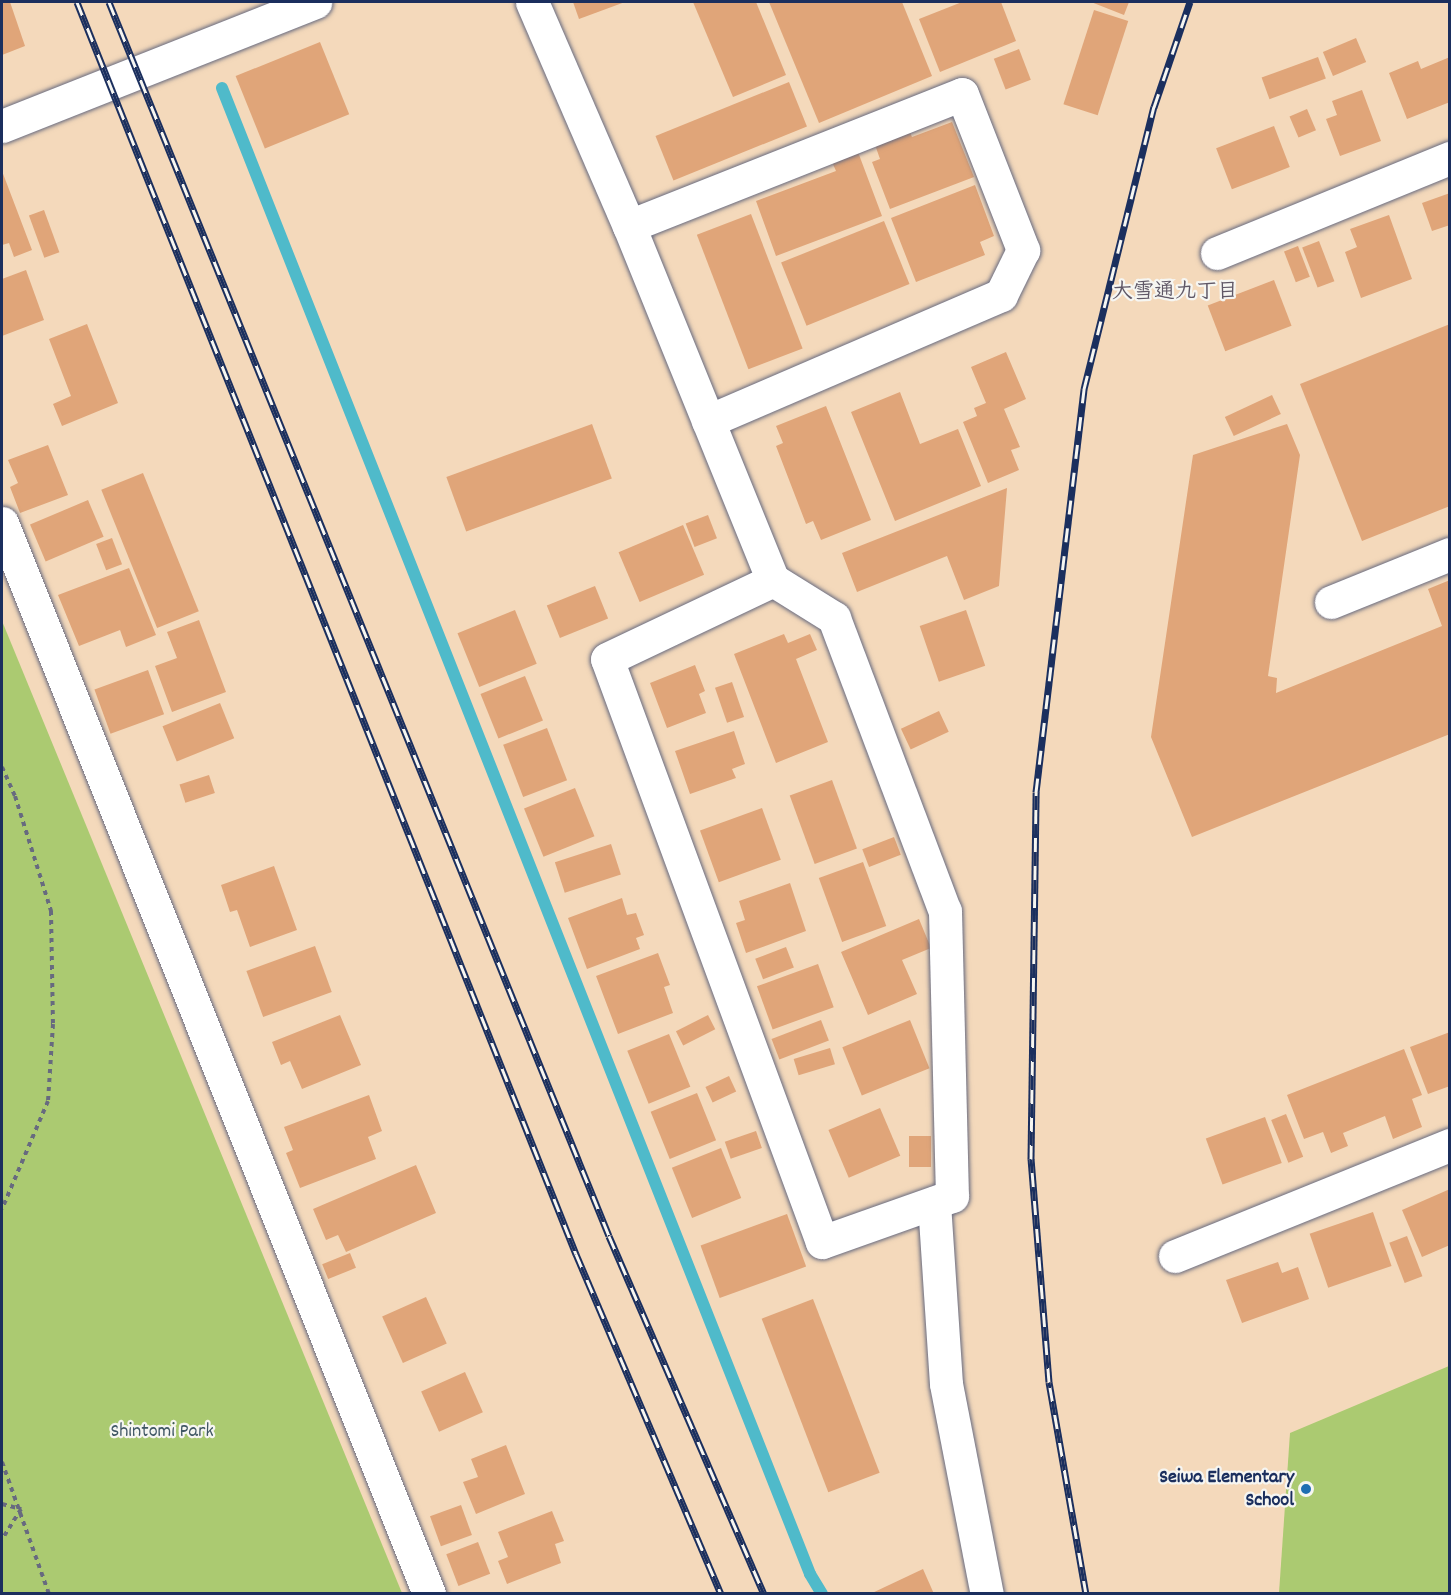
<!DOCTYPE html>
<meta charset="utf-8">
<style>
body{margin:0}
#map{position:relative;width:1451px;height:1595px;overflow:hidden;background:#f4d9bb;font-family:Dekko,"Klee One",sans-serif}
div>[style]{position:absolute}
.green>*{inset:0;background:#abca71}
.stream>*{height:12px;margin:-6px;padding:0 6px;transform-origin:6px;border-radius:6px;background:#4fbaca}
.building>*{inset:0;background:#e0a579;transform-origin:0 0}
.path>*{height:4px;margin-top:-2px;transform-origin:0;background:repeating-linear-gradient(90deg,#676a7f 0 4.5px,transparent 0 9px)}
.roads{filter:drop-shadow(0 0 2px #676a7f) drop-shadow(0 0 2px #676a7f)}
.minor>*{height:33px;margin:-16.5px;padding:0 16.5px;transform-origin:16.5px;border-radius:16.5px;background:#fff}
.rail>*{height:7px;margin-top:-3.5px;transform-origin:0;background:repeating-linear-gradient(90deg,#f6f6f2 0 14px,#1b2f5e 0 28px);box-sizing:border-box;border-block:2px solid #1b2f5e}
.dots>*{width:16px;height:16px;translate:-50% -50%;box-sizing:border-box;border:3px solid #f6f6f2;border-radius:50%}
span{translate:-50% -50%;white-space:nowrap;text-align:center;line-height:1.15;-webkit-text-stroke:4.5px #f6f6f2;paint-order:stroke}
.park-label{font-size:20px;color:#3f5663}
.poi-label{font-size:20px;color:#1b2f5e;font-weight:700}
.right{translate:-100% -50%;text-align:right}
.neighbourhood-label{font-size:21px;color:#605867;font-weight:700}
.frame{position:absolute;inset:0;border:3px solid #1b2f5e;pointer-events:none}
</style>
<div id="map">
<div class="green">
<i style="clip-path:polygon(2px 621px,402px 1593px,2px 1593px)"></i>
<i style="clip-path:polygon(1449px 1366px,1449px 1593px,1279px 1593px,1290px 1433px)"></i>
</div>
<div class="stream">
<i style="left:222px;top:88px;width:1598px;rotate:68.41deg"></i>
<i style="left:810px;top:1574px;width:23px;rotate:59deg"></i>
</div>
<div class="building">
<i style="clip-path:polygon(2px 2px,10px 2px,25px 46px,2px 55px)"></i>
<i style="clip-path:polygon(573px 2px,625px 2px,579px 19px)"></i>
<i style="clip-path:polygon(693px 2px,756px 2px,786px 75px,733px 97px)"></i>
<i style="clip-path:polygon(769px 2px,902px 2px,932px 76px,819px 123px)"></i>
<i style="clip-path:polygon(962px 2px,1001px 2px,1016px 41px,940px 72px,919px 19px)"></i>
<i style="clip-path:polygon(1091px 2px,1129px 2px,1124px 15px)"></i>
<i style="left:1094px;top:10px;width:36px;height:99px;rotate:18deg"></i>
<i style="left:1356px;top:38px;width:26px;height:36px;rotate:67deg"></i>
<i style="left:320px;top:42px;width:78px;height:91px;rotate:68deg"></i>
<i style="left:1019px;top:49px;width:33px;height:27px;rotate:69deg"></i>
<i style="left:1318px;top:57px;width:23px;height:60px;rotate:70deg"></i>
<i style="clip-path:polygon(1450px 57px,1450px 102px,1407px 119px,1389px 73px,1418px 61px,1421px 69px)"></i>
<i style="left:789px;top:82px;width:48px;height:144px;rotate:68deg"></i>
<i style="clip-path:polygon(1362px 90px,1381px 141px,1340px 156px,1326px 119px,1337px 115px,1332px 101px)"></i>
<i style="left:1307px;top:109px;width:23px;height:19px;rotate:67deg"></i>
<i style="clip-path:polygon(952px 122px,974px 177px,890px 209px,872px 162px,880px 159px,874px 142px,908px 128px,912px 137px)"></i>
<i style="left:1274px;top:126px;width:44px;height:62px;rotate:69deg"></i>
<i style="clip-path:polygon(858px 152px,882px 216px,776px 256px,756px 201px,836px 171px,832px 162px)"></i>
<i style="clip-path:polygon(2px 171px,32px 250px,14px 257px,9px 243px,2px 245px)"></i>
<i style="clip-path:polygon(975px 185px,994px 236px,980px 242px,985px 255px,916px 282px,891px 218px)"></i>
<i style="clip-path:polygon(1450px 193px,1450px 225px,1432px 231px,1422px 203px)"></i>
<i style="left:44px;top:210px;width:45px;height:16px;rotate:70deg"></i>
<i style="left:751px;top:214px;width:144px;height:58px;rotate:69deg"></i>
<i style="clip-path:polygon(1389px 215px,1412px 279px,1361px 298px,1345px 252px,1357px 247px,1350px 229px)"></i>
<i style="left:884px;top:221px;width:68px;height:111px;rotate:68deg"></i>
<i style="left:1319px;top:241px;width:43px;height:18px;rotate:69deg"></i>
<i style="left:1298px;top:246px;width:33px;height:15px;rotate:69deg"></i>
<i style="clip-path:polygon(26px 270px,44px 320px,2px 336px,2px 279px)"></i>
<i style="left:1274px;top:280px;width:49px;height:71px;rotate:69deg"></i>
<i style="clip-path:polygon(87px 324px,118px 403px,62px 426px,53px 404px,71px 396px,49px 339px)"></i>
<i style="clip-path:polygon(1450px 324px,1450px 506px,1362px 541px,1300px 384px)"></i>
<i style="clip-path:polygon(1006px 352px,1026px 399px,1004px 409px,1020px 447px,1011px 450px,1019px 470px,988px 483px,963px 422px,977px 416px,974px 408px,986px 403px,971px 367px)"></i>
<i style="clip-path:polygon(900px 392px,920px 444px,958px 429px,981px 486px,895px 521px,851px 412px)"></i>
<i style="left:1272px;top:395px;width:21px;height:52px;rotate:65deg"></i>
<i style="clip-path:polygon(826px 406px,871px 520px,821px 540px,813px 521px,806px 524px,776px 446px,783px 443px,776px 426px)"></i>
<i style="left:592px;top:424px;width:58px;height:155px;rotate:70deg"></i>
<i style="clip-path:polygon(1287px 424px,1300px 455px,1268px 676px,1277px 678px,1276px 693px,1442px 626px,1428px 589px,1450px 580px,1450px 734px,1192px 837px,1151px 737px,1193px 455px)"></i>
<i style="clip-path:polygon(48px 445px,68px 495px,20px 513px,10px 487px,18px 483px,8px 460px)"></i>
<i style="left:143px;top:473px;width:149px;height:45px;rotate:68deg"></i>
<i style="clip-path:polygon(1007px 488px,999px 586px,964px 600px,947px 556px,857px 592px,842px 553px)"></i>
<i style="left:88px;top:500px;width:40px;height:63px;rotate:67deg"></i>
<i style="left:708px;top:515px;width:25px;height:24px;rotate:69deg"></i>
<i style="left:683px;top:525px;width:54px;height:70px;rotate:67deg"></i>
<i style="left:112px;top:538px;width:28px;height:17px;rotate:69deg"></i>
<i style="clip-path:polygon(129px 568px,156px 635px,126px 647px,120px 630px,79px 646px,58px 595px)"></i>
<i style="left:595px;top:586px;width:35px;height:52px;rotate:68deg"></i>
<i style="left:515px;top:610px;width:58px;height:62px;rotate:68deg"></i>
<i style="left:966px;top:610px;width:59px;height:49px;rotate:71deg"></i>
<i style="clip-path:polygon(199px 620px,226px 692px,172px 712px,155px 666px,177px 658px,167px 632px)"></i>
<i style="clip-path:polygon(784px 634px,788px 643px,810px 634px,817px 650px,796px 659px,828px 742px,776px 763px,734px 654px)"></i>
<i style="clip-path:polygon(695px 665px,705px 691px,699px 694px,706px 713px,667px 728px,650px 683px)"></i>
<i style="left:148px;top:670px;width:47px;height:57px;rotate:70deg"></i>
<i style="left:525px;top:676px;width:48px;height:48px;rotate:68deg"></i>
<i style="left:732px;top:682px;width:37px;height:18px;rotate:71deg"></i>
<i style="left:220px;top:703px;width:38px;height:62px;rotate:68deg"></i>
<i style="left:939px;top:711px;width:23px;height:42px;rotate:65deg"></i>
<i style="left:547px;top:728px;width:56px;height:47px;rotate:69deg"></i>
<i style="clip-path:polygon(734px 731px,745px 764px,732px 769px,736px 778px,690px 794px,675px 751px)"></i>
<i style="left:209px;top:775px;width:19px;height:31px;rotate:72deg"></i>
<i style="left:832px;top:780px;width:73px;height:45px;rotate:70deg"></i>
<i style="left:575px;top:788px;width:52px;height:55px;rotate:68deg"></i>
<i style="left:762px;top:808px;width:55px;height:66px;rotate:70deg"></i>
<i style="left:894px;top:837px;width:19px;height:34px;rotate:69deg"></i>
<i style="left:611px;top:844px;width:32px;height:59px;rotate:72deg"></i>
<i style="left:863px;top:862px;width:68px;height:47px;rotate:70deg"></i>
<i style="clip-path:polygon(274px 866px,297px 930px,250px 947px,237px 910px,230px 912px,221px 885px)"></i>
<i style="clip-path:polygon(790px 883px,806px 931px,746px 953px,736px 923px,745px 920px,739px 901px)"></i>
<i style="clip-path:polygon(622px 898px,627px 915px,636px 913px,644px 935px,636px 938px,640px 949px,587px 969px,568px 918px)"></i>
<i style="clip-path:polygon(919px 919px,931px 948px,902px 960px,917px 994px,868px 1015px,841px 952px)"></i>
<i style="left:315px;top:946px;width:49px;height:73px;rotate:70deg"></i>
<i style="left:786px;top:947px;width:22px;height:33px;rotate:69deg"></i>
<i style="clip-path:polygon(658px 953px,670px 985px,664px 987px,673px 1013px,618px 1034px,596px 976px)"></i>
<i style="left:818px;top:964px;width:46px;height:65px;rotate:70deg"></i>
<i style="clip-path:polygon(340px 1015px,361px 1065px,302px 1089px,290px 1061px,281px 1065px,272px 1042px)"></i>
<i style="left:708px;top:1015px;width:16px;height:36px;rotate:63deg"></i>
<i style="left:821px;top:1020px;width:22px;height:53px;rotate:69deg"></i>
<i style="left:910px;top:1020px;width:52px;height:73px;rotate:68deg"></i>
<i style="clip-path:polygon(1450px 1032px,1450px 1086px,1428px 1094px,1410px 1047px)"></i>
<i style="left:669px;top:1034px;width:57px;height:45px;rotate:68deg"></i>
<i style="left:830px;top:1048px;width:17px;height:38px;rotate:73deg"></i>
<i style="clip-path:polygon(1404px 1049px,1422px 1095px,1412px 1099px,1422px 1127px,1393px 1139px,1385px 1116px,1343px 1133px,1348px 1146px,1331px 1153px,1323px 1132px,1304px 1139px,1287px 1095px)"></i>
<i style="left:729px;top:1076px;width:17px;height:26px;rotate:65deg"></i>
<i style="left:697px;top:1093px;width:51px;height:50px;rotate:68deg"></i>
<i style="clip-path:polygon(369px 1095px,382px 1131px,368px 1137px,376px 1159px,300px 1188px,286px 1153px,293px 1150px,284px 1127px)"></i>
<i style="left:880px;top:1108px;width:52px;height:56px;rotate:67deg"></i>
<i style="left:1286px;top:1114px;width:46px;height:16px;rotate:68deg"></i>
<i style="left:1265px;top:1117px;width:49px;height:63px;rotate:70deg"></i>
<i style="left:756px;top:1131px;width:18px;height:33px;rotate:71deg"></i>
<i style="left:909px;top:1136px;width:22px;height:31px"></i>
<i style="left:721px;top:1148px;width:54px;height:53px;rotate:68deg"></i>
<i style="clip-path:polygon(416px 1165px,436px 1213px,346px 1252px,338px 1235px,326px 1240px,313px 1209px)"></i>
<i style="clip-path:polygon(1450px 1189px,1450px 1245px,1422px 1257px,1402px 1210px)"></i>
<i style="left:1373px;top:1212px;width:57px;height:67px;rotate:71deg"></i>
<i style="left:787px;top:1214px;width:56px;height:92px;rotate:70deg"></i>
<i style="left:1407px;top:1236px;width:43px;height:19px;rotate:69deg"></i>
<i style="left:350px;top:1253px;width:16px;height:30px;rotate:68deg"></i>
<i style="clip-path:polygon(1278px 1262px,1282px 1273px,1298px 1267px,1309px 1299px,1242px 1323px,1226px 1280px)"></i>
<i style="left:426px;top:1297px;width:51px;height:48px;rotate:66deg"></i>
<i style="left:813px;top:1299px;width:186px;height:55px;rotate:69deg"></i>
<i style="left:465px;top:1372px;width:44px;height:48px;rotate:66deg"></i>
<i style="clip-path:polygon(506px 1445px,525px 1494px,476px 1514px,463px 1482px,478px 1477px,471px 1459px)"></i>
<i style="left:461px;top:1505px;width:32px;height:33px;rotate:70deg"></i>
<i style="clip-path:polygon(552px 1511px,564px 1541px,555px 1544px,561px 1563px,507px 1584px,498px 1561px,508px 1557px,498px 1532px)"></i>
<i style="left:478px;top:1542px;width:34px;height:34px;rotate:69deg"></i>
<i style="clip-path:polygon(923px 1569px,934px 1594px,870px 1594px)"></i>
</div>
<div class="path">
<i style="left:2px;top:767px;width:32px;rotate:66deg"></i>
<i style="left:15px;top:796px;width:121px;rotate:72.6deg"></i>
<i style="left:51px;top:911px;width:113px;rotate:89deg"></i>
<i style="left:53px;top:1024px;width:77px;rotate:93.7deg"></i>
<i style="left:48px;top:1101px;width:117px;rotate:113.1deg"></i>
<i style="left:2px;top:1462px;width:140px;rotate:70.4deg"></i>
<i style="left:2px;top:1504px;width:20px;rotate:15deg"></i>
<i style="left:21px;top:1509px;width:36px;rotate:122deg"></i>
</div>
<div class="roads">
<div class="minor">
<i style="left:532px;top:2px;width:244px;rotate:66.6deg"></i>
<i style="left:629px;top:226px;width:382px;rotate:67.9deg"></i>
<i style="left:773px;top:580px;width:72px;rotate:31.9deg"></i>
<i style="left:834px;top:618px;width:313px;rotate:69.3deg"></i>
<i style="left:945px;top:911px;width:285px;rotate:88.6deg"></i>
<i style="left:952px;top:1196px;width:138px;rotate:160.5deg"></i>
<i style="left:822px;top:1242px;width:621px;rotate:-110.24deg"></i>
<i style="left:607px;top:659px;width:184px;rotate:-25.4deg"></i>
<i style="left:2px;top:126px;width:337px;rotate:-21.6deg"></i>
<i style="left:629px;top:226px;width:358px;rotate:-21.6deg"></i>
<i style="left:962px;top:94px;width:168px;rotate:68.6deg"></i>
<i style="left:1023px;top:250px;width:50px;rotate:116.1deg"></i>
<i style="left:1001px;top:295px;width:319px;rotate:156.7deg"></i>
<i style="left:1217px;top:253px;width:252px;rotate:-22.2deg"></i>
<i style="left:2px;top:523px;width:1153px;rotate:68.26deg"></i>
<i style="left:1331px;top:602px;width:128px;rotate:-22deg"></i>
<i style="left:934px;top:1203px;width:181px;rotate:86.2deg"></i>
<i style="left:946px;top:1384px;width:214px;rotate:79deg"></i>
<i style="left:1175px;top:1256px;width:297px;rotate:-22deg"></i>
</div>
</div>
<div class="rail">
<i style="left:77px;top:2px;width:1348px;rotate:68.27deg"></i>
<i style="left:576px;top:1254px;width:370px;rotate:66.9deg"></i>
<i style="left:109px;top:2px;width:1331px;rotate:67.94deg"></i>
<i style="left:609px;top:1236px;width:390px;rotate:66.6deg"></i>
<i style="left:1086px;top:1594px;width:215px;rotate:-99.9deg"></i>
<i style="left:1049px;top:1382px;width:224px;rotate:-94.6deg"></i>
<i style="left:1031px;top:1159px;width:367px;rotate:-89.2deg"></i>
<i style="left:1036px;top:792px;width:406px;rotate:-83.2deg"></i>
<i style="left:1084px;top:389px;width:291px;rotate:-76.1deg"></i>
<i style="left:1154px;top:107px;width:111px;rotate:-71.1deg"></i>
</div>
<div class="dots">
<i style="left:1306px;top:1489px;background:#1f6fb2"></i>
</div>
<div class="park-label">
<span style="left:162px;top:1432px">Shintomi Park</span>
</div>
<div class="poi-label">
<span class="right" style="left:1294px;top:1490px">Seiwa Elementary<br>School</span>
</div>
<div class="neighbourhood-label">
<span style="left:1175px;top:293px">大雪通九丁目</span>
</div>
<div class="frame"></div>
</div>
